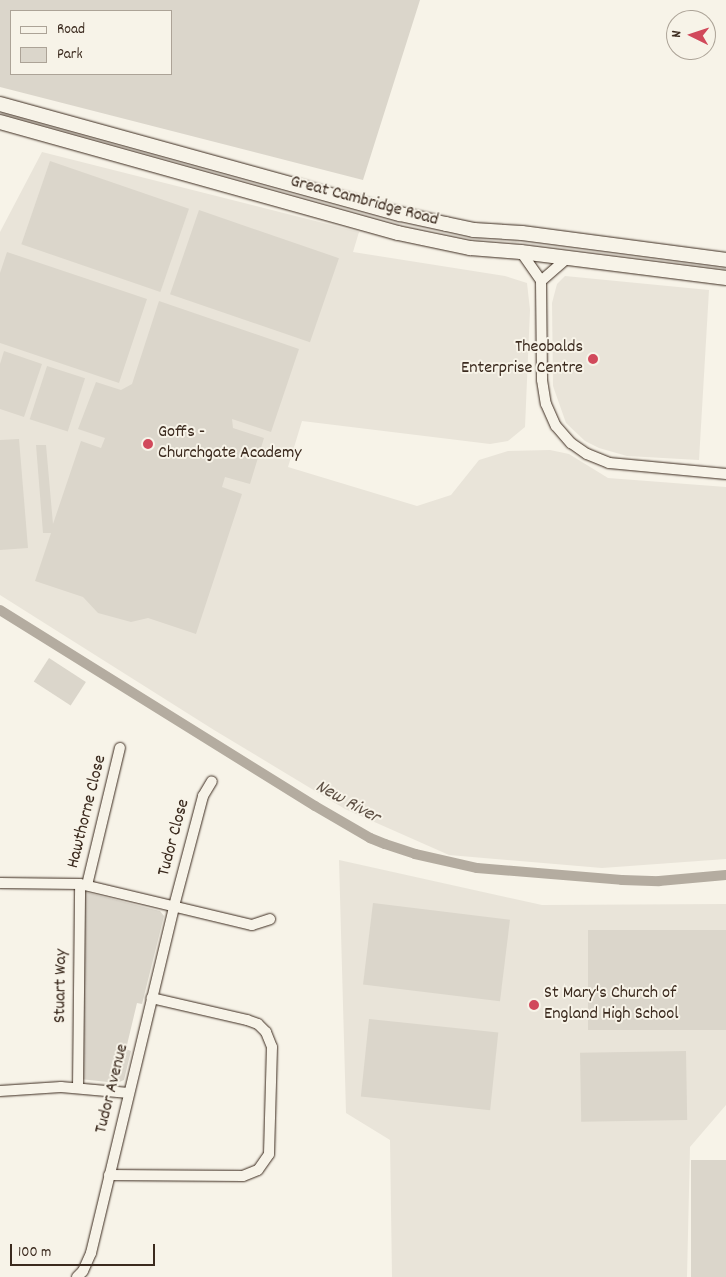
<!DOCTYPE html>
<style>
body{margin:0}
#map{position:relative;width:726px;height:1277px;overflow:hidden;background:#f7f3e8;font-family:Dekko,sans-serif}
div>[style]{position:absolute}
.built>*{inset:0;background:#e9e4d9}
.green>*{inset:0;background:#dbd6cb;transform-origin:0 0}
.canal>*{height:10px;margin:-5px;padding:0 5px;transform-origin:5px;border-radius:5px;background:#b4aca0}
.roads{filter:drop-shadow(0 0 1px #3b2a1e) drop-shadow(0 0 1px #3b2a1e)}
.minor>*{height:10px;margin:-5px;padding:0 5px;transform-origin:5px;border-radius:5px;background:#f7f3e8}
.highway>*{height:14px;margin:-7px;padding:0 7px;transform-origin:7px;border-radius:7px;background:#f7f3e8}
.dots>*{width:14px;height:14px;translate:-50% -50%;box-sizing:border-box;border:2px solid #f7f3e8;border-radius:50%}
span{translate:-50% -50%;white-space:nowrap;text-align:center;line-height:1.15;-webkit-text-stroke:4px #f7f3e8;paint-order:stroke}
.street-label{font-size:18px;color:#3b2a1e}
.poi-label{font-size:18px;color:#3b2a1e}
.right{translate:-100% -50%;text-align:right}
.left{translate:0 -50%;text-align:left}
.water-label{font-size:19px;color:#5f5145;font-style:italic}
.legend{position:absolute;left:10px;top:10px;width:162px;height:65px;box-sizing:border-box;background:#f7f3e8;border:1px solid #aca397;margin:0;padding:6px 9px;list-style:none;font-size:15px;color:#3b2a1e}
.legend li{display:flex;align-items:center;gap:10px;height:25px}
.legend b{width:25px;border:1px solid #aca397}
.north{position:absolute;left:666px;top:10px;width:50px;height:50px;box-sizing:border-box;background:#f7f3e8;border:1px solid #aca397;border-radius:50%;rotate:274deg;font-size:14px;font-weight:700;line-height:20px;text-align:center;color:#3b2a1e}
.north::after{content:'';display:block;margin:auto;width:18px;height:22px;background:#d1495b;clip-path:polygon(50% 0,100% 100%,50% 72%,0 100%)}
.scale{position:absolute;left:10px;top:1244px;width:145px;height:22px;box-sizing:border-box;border:2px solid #3b2a1e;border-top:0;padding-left:6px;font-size:15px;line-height:18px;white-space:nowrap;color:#3b2a1e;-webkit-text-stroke:4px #f7f3e8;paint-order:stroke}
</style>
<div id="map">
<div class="built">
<i style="clip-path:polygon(42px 152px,359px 232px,353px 252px,505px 276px,527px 283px,530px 310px,525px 427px,508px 441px,490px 444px,302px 421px,288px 467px,417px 506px,451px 495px,479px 460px,508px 451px,550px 450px,569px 454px,608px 478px,726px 487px,726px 859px,602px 868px,449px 855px,345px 809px,214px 730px,0 595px,0 232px)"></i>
<i style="clip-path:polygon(565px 276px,709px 290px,699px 460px,627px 456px,599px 448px,585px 441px,566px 423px,553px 386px,552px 303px,557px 284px)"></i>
<i style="clip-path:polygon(339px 860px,542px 905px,726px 904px,726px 1105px,690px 1147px,687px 1277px,392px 1277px,390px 1140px,346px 1113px)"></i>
</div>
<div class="green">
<i style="clip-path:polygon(evenodd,0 0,420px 0,363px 180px,0 87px,0 0,11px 11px,171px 11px,171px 74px,11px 74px,11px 11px)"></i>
<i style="left:50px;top:161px;width:147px;height:88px;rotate:19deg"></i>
<i style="left:199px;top:210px;width:148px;height:89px;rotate:19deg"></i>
<i style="clip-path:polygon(7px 252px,147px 299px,119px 383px,0 343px,0 273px)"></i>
<i style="clip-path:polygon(159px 301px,299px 349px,271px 432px,232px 419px,233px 428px,264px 438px,250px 484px,225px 477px,222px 487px,242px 494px,196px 634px,148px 618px,131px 622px,98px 613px,83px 597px,35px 581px,51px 533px,43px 533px,36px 445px,46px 445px,53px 524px,81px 441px,101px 448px,105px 438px,78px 429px,96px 382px,121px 390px,132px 384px)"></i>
<i style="clip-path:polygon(4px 351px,42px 364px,24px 417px,0 409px,0 364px)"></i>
<i style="left:47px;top:366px;width:40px;height:56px;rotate:18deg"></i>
<i style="clip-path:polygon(19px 439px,28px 548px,0 550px,0 440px)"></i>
<i style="left:49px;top:658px;width:44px;height:28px;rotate:33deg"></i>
<i style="clip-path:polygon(81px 891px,160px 911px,164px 916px,142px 1004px,137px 1003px,126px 1049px,131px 1051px,124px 1080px,117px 1083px,80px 1079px)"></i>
<i style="left:373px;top:903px;width:138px;height:82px;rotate:7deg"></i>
<i style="left:726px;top:930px;width:100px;height:138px;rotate:90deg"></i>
<i style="left:369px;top:1019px;width:130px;height:78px;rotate:6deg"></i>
<i style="left:686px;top:1051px;width:69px;height:106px;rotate:89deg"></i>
<i style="left:691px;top:1160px;width:35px;height:117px"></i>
</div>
<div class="canal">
<i style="left:0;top:610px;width:371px;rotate:31.9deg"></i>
<i style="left:315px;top:806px;width:64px;rotate:30.2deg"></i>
<i style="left:370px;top:838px;width:16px;rotate:22deg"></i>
<i style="left:385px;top:844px;width:32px;rotate:18deg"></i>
<i style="left:415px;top:854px;width:64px;rotate:12.7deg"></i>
<i style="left:477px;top:868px;width:145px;rotate:4.7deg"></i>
<i style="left:622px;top:880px;width:37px;rotate:2deg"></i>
<i style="left:659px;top:881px;width:67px;rotate:-5.1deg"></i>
</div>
<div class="roads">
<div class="minor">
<i style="left:521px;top:252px;width:35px;rotate:55deg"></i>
<i style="left:541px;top:281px;width:99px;rotate:89.4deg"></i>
<i style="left:542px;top:380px;width:24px;rotate:81deg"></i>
<i style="left:546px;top:404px;width:24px;rotate:66deg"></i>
<i style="left:556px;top:426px;width:23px;rotate:49deg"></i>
<i style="left:571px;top:443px;width:19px;rotate:35deg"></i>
<i style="left:587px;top:454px;width:24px;rotate:22deg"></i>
<i style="left:609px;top:463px;width:118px;rotate:5.4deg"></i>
<i style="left:541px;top:281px;width:35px;rotate:-41deg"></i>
<i style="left:0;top:883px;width:80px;rotate:0.7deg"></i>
<i style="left:80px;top:884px;width:177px;rotate:13.4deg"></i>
<i style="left:252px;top:925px;width:19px;rotate:-18deg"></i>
<i style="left:87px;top:885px;width:141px;rotate:-76.5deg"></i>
<i style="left:78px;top:1088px;width:204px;rotate:-89.4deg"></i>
<i style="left:0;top:1091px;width:61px;rotate:-3.8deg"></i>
<i style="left:61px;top:1087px;width:68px;rotate:5deg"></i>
<i style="left:109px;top:1175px;width:134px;rotate:0.4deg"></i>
<i style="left:243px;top:1176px;width:16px;rotate:-22deg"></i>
<i style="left:258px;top:1170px;width:19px;rotate:-55deg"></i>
<i style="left:269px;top:1154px;width:107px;rotate:-88.4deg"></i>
<i style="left:272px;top:1047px;width:16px;rotate:-112deg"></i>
<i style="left:266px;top:1032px;width:11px;rotate:-135deg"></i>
<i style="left:258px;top:1024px;width:12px;rotate:-160deg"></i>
<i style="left:247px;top:1020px;width:98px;rotate:-167deg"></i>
<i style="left:77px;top:1277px;width:8px;rotate:-45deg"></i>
<i style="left:83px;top:1271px;width:20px;rotate:-66deg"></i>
<i style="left:91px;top:1253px;width:357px;rotate:-76.5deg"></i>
<i style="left:174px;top:906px;width:114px;rotate:-75.2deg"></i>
<i style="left:203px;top:796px;width:17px;rotate:-59deg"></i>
</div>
<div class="highway">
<i style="left:0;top:104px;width:415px;rotate:15.4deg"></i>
<i style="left:400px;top:214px;width:47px;rotate:12.3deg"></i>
<i style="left:446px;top:224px;width:29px;rotate:12deg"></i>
<i style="left:474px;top:230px;width:48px;rotate:3.6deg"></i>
<i style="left:522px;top:233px;width:206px;rotate:7.5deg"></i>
<i style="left:0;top:122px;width:413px;rotate:15.6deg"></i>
<i style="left:398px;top:233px;width:74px;rotate:11.8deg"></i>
<i style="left:470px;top:248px;width:51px;rotate:4.5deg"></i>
<i style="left:521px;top:252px;width:207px;rotate:7.2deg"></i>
</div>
</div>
<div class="dots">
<i style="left:593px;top:359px;background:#d1495b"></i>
<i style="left:148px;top:444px;background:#d1495b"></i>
<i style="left:534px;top:1005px;background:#d1495b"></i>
</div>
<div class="street-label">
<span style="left:364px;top:202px;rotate:15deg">Great Cambridge Road</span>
<span style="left:88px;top:812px;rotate:-76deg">Hawthorne Close</span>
<span style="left:175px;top:838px;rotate:-75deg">Tudor Close</span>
<span style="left:62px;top:986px;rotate:-89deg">Stuart Way</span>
<span style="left:113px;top:1089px;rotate:-76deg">Tudor Avenue</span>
</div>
<div class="poi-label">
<span class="right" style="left:583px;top:359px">Theobalds<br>Enterprise Centre</span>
<span class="left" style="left:158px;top:444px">Goffs -<br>Churchgate Academy</span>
<span class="left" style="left:544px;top:1005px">St Mary's Church of<br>England High School</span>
</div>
<div class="water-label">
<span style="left:347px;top:803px;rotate:29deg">New River</span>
</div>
<ul class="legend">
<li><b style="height:6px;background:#f7f3e8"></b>Road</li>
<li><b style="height:14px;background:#dbd6cb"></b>Park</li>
</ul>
<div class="north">N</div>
<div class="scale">100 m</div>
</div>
